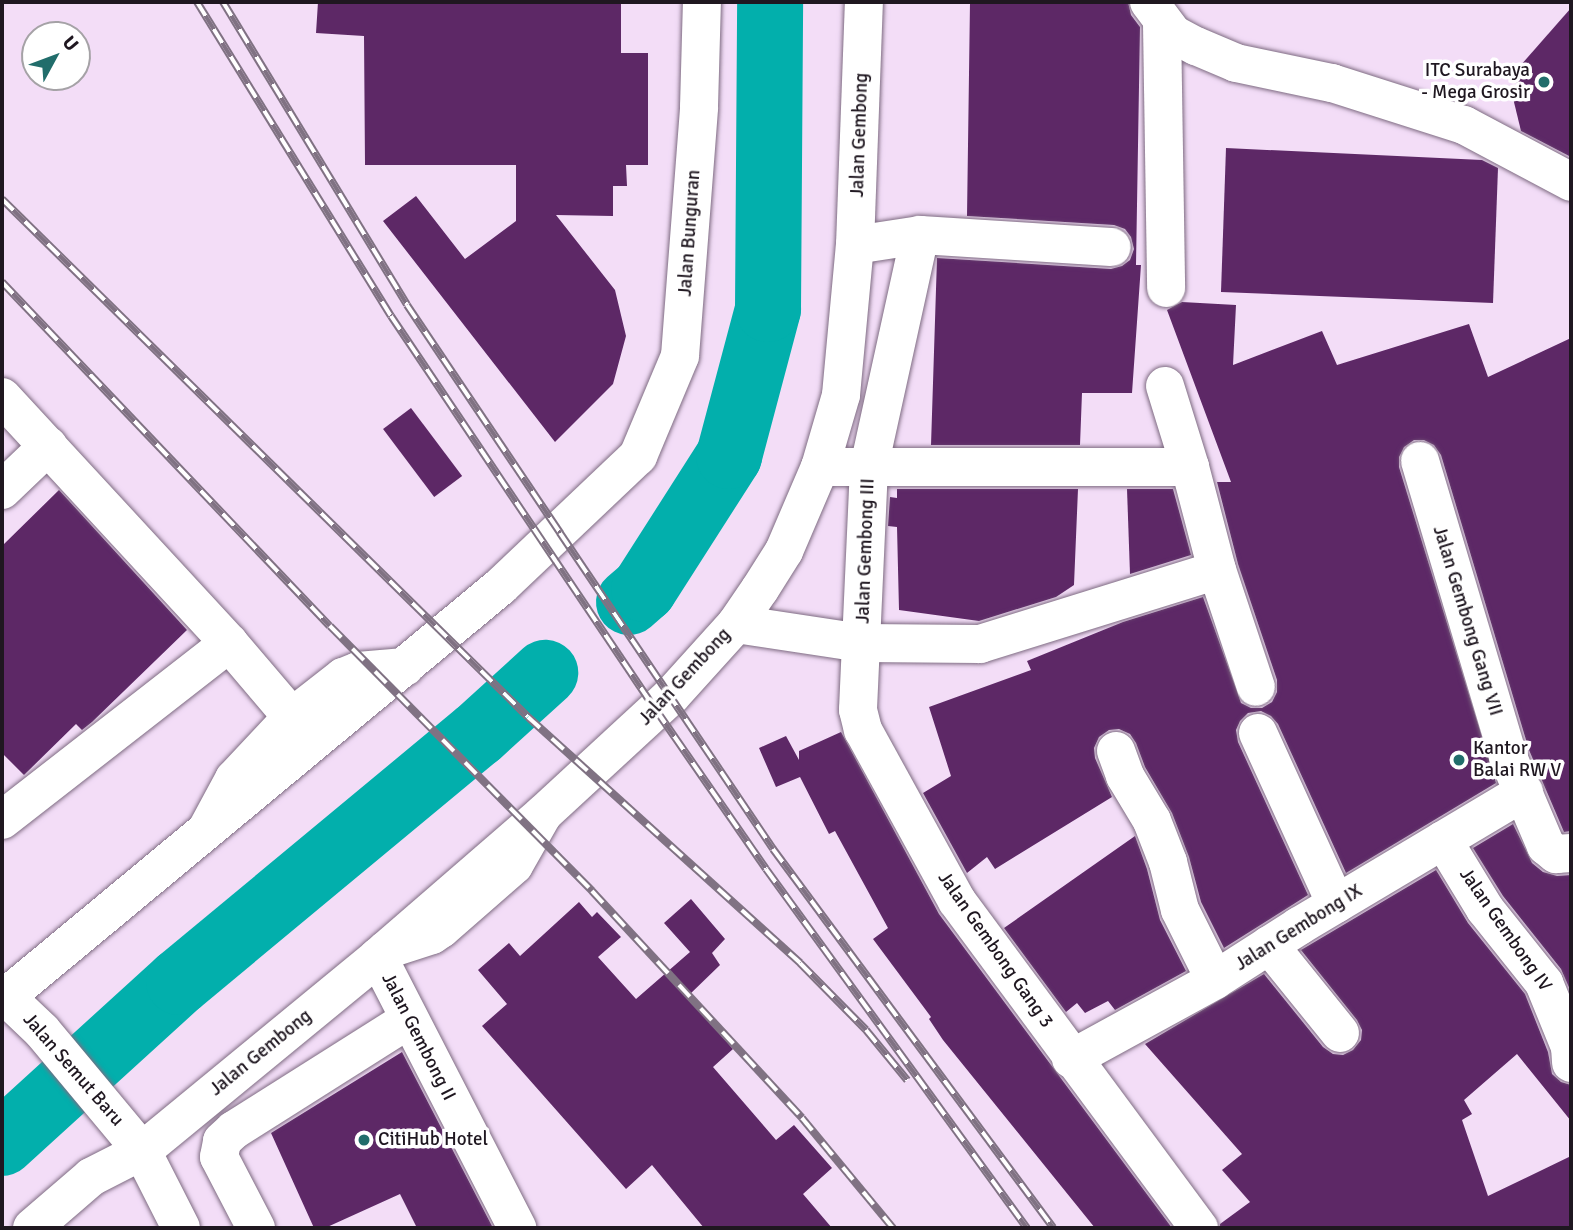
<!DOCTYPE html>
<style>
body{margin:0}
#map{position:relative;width:1573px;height:1230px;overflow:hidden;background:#f3ddf7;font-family:Signika,sans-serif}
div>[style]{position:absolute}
.river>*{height:66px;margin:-33px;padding:0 33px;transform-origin:33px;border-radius:33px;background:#02afac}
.building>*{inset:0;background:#5d2866;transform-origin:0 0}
.roads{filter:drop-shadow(0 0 2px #7e6b82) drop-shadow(0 0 2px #7e6b82)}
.minor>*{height:38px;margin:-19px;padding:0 19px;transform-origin:19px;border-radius:19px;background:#fff}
.major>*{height:38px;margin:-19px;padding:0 19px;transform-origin:19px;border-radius:19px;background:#fff}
.rail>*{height:8px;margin-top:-4px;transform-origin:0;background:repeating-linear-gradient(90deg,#fff 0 16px,#807283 0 32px);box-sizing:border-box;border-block:2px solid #807283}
.dots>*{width:19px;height:19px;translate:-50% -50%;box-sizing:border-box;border:4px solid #fff;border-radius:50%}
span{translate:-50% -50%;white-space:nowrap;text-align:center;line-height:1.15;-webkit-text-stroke:7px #fff;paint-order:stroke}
.poi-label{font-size:19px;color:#1f1720}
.right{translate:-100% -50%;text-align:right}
.left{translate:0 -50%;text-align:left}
.street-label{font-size:19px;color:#1f1720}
.frame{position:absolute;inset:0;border:4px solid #1f1720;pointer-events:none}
.north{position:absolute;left:21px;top:21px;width:70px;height:70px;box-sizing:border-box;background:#fff;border:2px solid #a5a2a6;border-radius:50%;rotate:49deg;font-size:19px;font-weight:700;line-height:28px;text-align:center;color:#1f1720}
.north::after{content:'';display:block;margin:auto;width:24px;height:32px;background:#216d6b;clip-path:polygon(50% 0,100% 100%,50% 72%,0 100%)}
</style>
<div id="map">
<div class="river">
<i style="left:629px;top:602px;width:20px;rotate:-41deg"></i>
<i style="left:644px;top:589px;width:158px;rotate:-57.4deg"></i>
<i style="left:729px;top:456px;width:152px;rotate:-75.1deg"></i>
<i style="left:768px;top:309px;width:307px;rotate:-89.6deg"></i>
<i style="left:2px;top:1143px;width:239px;rotate:-42.3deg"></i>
<i style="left:179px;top:982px;width:388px;rotate:-39.7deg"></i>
<i style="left:478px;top:734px;width:91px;rotate:-42.3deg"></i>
</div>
<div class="building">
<i style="clip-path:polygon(318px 2px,621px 2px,621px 53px,648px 53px,648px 165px,626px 165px,627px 186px,613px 186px,613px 216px,556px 215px,615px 290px,626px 336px,613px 384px,555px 442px,383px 221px,416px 196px,465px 259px,516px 221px,516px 165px,365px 165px,364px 36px,316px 33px)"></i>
<i style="clip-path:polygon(970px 2px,1128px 2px,1131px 15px,1140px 27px,1136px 265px,1141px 265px,1132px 393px,1082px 393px,1080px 445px,931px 445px,937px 258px,1111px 269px,1122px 266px,1130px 260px,1134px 249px,1131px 237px,1125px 229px,1114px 225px,967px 216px)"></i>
<i style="clip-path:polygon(1571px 8px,1571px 157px,1521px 131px,1513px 98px,1520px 66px)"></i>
<i style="clip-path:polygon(1226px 148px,1482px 160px,1498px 168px,1493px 303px,1221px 292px)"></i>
<i style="clip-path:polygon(1182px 302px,1236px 305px,1233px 365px,1322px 331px,1337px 365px,1469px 324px,1488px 377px,1571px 338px,1571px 831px,1564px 832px,1529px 750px,1441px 455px,1434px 445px,1424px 440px,1414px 440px,1404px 447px,1399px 457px,1399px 467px,1496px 783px,1346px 873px,1278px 724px,1271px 716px,1261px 711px,1248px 713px,1240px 721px,1236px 730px,1238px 742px,1308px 895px,1224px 948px,1201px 902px,1189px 857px,1172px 813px,1145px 767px,1136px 743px,1130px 734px,1119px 729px,1109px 730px,1099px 737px,1094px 748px,1095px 758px,1112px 797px,995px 869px,987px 857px,967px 873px,923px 793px,951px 776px,929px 707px,1031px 670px,1027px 661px,1123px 622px,1203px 597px,1241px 703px,1251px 708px,1262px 708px,1272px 702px,1277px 692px,1277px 680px,1238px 564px,1217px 482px,1231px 482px,1167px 310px)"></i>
<i style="left:411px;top:408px;width:85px;height:35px;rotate:53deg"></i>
<i style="clip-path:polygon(897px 489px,1078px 489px,1074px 585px,1056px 597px,979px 621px,899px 610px,897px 527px,888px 526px,890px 497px,897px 498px)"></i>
<i style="clip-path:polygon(1127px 489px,1173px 489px,1191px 555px,1130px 574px)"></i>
<i style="clip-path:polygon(59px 490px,187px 630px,92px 722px,82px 730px,76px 724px,24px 775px,2px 753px,2px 546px)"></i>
<i style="clip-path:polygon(841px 732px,939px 914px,1172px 1228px,1095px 1228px,943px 1040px,929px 1019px,931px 1017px,873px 939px,888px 928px,835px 831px,829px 834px,800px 777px,776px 787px,759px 748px,786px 736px,799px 760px,799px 751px)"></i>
<i style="clip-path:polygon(1513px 824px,1532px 863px,1543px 872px,1557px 876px,1571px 875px,1571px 992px,1561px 969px,1503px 896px,1473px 848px)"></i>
<i style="clip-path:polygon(1135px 836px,1147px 869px,1160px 920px,1186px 971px,1115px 1010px,1108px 1001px,1085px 1013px,1077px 1003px,1066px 1012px,1004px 928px)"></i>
<i style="clip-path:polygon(1436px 870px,1468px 923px,1525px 994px,1548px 1052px,1552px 1074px,1561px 1082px,1571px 1085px,1571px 1121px,1517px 1054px,1464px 1100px,1472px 1114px,1462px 1120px,1488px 1196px,1571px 1156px,1571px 1228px,1220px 1228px,1220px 1224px,1250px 1202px,1222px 1170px,1242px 1154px,1145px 1044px,1264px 974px,1323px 1047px,1333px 1054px,1343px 1055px,1353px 1050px,1361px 1040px,1362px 1030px,1357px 1020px,1301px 950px)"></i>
<i style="clip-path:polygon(691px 899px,725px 939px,712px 953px,720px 965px,687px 997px,733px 1049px,713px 1067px,776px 1140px,794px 1125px,832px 1168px,803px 1194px,832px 1228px,704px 1228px,652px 1165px,626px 1189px,482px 1026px,507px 1004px,478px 970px,509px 943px,520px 956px,579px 902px,592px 917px,597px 912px,621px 937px,598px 957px,636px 999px,690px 952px,664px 923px)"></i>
<i style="clip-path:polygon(402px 1052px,493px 1228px,417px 1228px,400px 1194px,325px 1228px,314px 1228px,271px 1133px)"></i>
</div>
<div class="roads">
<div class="minor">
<i style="left:1149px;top:2px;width:40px;rotate:53deg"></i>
<i style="left:1173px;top:34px;width:26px;rotate:28deg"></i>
<i style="left:1196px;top:46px;width:43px;rotate:23deg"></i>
<i style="left:1236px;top:63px;width:98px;rotate:11.8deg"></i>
<i style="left:1332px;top:83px;width:139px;rotate:17.7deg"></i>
<i style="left:1464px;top:125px;width:121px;rotate:28deg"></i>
<i style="left:1162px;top:24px;width:264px;rotate:89.1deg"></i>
<i style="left:920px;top:235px;width:238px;rotate:102.4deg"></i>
<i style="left:869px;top:467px;width:243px;rotate:92.6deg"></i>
<i style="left:858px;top:710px;width:21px;rotate:76deg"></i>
<i style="left:863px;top:730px;width:195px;rotate:61.2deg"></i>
<i style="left:957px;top:901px;width:407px;rotate:53.5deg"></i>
<i style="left:855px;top:245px;width:66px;rotate:-8.7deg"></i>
<i style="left:920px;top:235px;width:192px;rotate:3.6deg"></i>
<i style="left:1165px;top:386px;width:85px;rotate:72.8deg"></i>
<i style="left:1190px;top:467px;width:106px;rotate:75.3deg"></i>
<i style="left:1217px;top:570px;width:123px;rotate:71.6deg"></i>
<i style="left:2px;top:397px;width:335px;rotate:47.3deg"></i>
<i style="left:229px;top:643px;width:97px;rotate:49.6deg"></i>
<i style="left:1420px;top:461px;width:309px;rotate:73.4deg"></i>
<i style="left:1508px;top:757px;width:97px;rotate:66.9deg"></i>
<i style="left:1546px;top:846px;width:13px;rotate:39deg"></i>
<i style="left:1556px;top:854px;width:15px;rotate:-4deg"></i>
<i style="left:820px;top:467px;width:370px"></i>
<i style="left:2px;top:490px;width:64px;rotate:-43.7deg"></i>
<i style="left:736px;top:624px;width:127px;rotate:8.6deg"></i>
<i style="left:862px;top:643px;width:118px;rotate:0.5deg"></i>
<i style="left:980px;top:644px;width:248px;rotate:-17.3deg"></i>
<i style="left:1258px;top:733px;width:188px;rotate:65.5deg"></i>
<i style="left:1116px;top:751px;width:27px;rotate:70deg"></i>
<i style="left:1125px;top:776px;width:52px;rotate:59deg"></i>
<i style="left:1152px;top:821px;width:44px;rotate:68.7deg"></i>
<i style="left:1168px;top:862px;width:49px;rotate:76deg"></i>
<i style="left:1180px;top:910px;width:78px;rotate:63.4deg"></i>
<i style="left:2px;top:820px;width:288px;rotate:-37.9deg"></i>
<i style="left:207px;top:829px;width:57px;rotate:-61.6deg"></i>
<i style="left:234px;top:779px;width:85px;rotate:-46.9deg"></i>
<i style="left:292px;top:717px;width:65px;rotate:-38.1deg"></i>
<i style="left:343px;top:677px;width:16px;rotate:-22deg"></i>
<i style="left:358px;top:671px;width:47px;rotate:-4.9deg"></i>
<i style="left:1443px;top:840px;width:81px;rotate:58.7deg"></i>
<i style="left:1485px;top:909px;width:95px;rotate:51.4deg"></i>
<i style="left:1544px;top:983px;width:69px;rotate:67.9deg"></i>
<i style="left:1570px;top:1047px;width:16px;rotate:86deg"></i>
<i style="left:1269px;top:945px;width:113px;rotate:51.1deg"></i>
<i style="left:386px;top:950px;width:48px;rotate:-18.1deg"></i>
<i style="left:432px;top:935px;width:11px;rotate:-34deg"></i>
<i style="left:441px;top:929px;width:97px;rotate:-41.2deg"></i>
<i style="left:514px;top:865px;width:56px;rotate:-60.3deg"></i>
<i style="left:378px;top:957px;width:305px;rotate:62.8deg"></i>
<i style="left:2px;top:993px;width:55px;rotate:43.5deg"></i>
<i style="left:42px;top:1031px;width:156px;rotate:50.2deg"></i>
<i style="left:142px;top:1151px;width:86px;rotate:63.1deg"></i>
<i style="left:1071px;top:1059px;width:164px;rotate:-28.7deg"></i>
<i style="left:1215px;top:980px;width:100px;rotate:-32.7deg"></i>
<i style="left:1299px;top:926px;width:262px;rotate:-30.8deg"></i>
<i style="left:256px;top:1228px;width:80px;rotate:-117.5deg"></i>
<i style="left:219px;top:1157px;width:16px;rotate:-79deg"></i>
<i style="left:222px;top:1141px;width:16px;rotate:-43deg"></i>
<i style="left:234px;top:1130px;width:206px;rotate:-32.3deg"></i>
</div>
<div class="major">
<i style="left:2px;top:1000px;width:648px;rotate:-39.68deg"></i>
<i style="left:501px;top:586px;width:189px;rotate:-43.5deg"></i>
<i style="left:638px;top:456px;width:108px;rotate:-67.2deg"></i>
<i style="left:680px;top:356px;width:250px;rotate:-85.6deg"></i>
<i style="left:699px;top:107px;width:105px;rotate:-88.4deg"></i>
<i style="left:32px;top:1228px;width:78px;rotate:-40.8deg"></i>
<i style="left:91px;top:1177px;width:57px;rotate:-27deg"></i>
<i style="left:142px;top:1151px;width:306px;rotate:-39.4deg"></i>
<i style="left:378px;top:957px;width:218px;rotate:-40.9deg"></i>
<i style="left:543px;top:814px;width:174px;rotate:-42.7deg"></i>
<i style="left:671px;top:696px;width:97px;rotate:-47.9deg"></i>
<i style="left:736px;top:624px;width:42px;rotate:-55.6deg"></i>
<i style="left:760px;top:589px;width:45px;rotate:-57.7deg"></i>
<i style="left:784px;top:551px;width:91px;rotate:-66.8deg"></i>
<i style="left:820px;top:467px;width:75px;rotate:-73.7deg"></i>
<i style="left:841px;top:395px;width:151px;rotate:-84.7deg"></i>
<i style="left:855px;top:245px;width:243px;rotate:-87.9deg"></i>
</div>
</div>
<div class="rail">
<i style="left:197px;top:2px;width:369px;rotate:58.3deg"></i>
<i style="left:391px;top:316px;width:475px;rotate:56.1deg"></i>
<i style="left:656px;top:710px;width:193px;rotate:55.3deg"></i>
<i style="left:766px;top:869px;width:444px;rotate:54deg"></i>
<i style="left:223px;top:2px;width:354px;rotate:58.7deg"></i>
<i style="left:407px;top:305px;width:275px;rotate:56.1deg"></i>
<i style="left:560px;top:533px;width:381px;rotate:56deg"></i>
<i style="left:773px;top:849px;width:471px;rotate:53.5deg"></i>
<i style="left:2px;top:199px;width:738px;rotate:44.56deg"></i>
<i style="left:528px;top:717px;width:367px;rotate:42.1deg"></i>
<i style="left:800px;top:963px;width:94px;rotate:45.4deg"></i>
<i style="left:866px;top:1030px;width:65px;rotate:50.6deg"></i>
<i style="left:2px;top:282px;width:475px;rotate:46.4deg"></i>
<i style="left:330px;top:626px;width:373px;rotate:45.3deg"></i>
<i style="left:592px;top:891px;width:309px;rotate:47.2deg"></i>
<i style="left:802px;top:1118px;width:143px;rotate:50.4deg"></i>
</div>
<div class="dots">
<i style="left:1544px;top:82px;background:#216d6b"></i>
<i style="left:1459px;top:760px;background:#216d6b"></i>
<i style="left:364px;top:1140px;background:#216d6b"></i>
</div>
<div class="poi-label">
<span class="right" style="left:1530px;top:82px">ITC Surabaya<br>- Mega Grosir</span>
<span class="left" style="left:1473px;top:760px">Kantor<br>Balai RW V</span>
<span class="left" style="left:378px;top:1140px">CitiHub Hotel</span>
</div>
<div class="street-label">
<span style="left:860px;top:135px;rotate:-88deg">Jalan Gembong</span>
<span style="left:690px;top:233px;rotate:-86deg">Jalan Bunguran</span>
<span style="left:866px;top:551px;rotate:-88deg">Jalan Gembong III</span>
<span style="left:1467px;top:621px;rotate:73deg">Jalan Gembong Gang VII</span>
<span style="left:685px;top:677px;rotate:-47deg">Jalan Gembong</span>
<span style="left:1299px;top:928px;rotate:-32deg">Jalan Gembong IX</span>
<span style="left:1505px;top:930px;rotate:55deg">Jalan Gembong IV</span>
<span style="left:995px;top:950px;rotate:55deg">Jalan Gembong Gang 3</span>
<span style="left:418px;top:1037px;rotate:63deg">Jalan Gembong II</span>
<span style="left:261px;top:1053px;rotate:-39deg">Jalan Gembong</span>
<span style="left:73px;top:1070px;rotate:49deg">Jalan Semut Baru</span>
</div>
<div class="frame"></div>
<div class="north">U</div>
</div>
